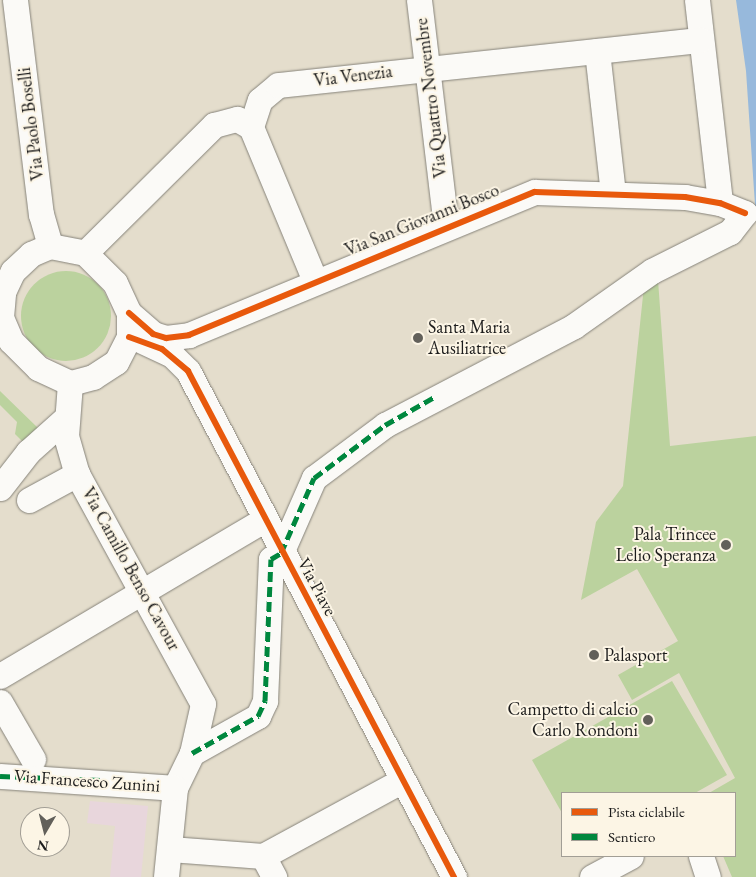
<!DOCTYPE html>
<style>
body{margin:0}
#map{position:relative;width:756px;height:877px;overflow:hidden;background:#e4ddcc;font-family:"EB Garamond",serif}
div>[style]{position:absolute}
.built>*{inset:0;background:#e8d6dc}
.green>*{inset:0;background:#bbd29e}
.round{border-radius:50%}
.water>*{inset:0;background:#97b9dc}
.roads{filter:drop-shadow(0 0 1px #86837a) drop-shadow(0 0 1px #86837a)}
.minor>*{height:25px;margin:-12.5px;padding:0 12.5px;transform-origin:12.5px;border-radius:12.5px;background:#fbfaf7}
.quiet>*{height:5px;margin-top:-2.5px;transform-origin:0;background:repeating-linear-gradient(90deg,#00873e 0 10px,transparent 0 15px)}
.cycleway>*{height:6px;margin:-3px;padding:0 3px;transform-origin:3px;border-radius:3px;background:#e8590c}
.dots>*{width:14px;height:14px;translate:-50% -50%;box-sizing:border-box;border:2px solid #fcf5e5;border-radius:50%}
span{translate:-50% -50%;white-space:nowrap;text-align:center;line-height:1.15;-webkit-text-stroke:4px #fcf5e5;paint-order:stroke}
.street-label{font-size:18px;color:#1c1c1c}
.poi-label{font-size:18px;color:#1c1c1c}
.left{translate:0 -50%;text-align:left}
.right{translate:-100% -50%;text-align:right}
.legend{position:absolute;left:561px;top:792px;width:175px;height:65px;box-sizing:border-box;background:#fcf5e5;border:1px solid #a29e95;margin:0;padding:6px 9px;list-style:none;font-size:15px;color:#1c1c1c}
.legend li{display:flex;align-items:center;gap:10px;height:25px}
.legend b{width:25px;border:1px solid #a29e95}
.north{position:absolute;left:20px;top:807px;width:50px;height:50px;box-sizing:border-box;background:#fcf5e5;border:1px solid #a29e95;border-radius:50%;rotate:188deg;font-size:14px;font-weight:700;line-height:20px;text-align:center;color:#1c1c1c}
.north::after{content:'';display:block;margin:auto;width:18px;height:22px;background:#62605a;clip-path:polygon(50% 0,100% 100%,50% 72%,0 100%)}
</style>
<div id="map">
<div class="built">
<i style="clip-path:polygon(90px 801px,148px 806px,141px 877px,110px 877px,115px 826px,87px 823px)"></i>
</div>
<div class="green">
<i class="round" style="left:21px;top:271px;width:90px;height:90px"></i>
<i style="clip-path:polygon(658px 280px,670px 446px,756px 436px,756px 877px,732px 877px,723px 856px,735px 856px,735px 793px,709px 793px,735px 778px,679px 673px,632px 700px,618px 675px,678px 641px,637px 569px,581px 600px,596px 522px,623px 486px,644px 286px)"></i>
<i style="clip-path:polygon(0 391px,38px 428px,23px 442px,15px 434px,17px 422px,0 405px)"></i>
<i style="clip-path:polygon(672px 681px,727px 775px,695px 793px,562px 793px,562px 813px,532px 760px)"></i>
</div>
<div class="water">
<i style="clip-path:polygon(736px 0,756px 0,756px 220px,746px 71px)"></i>
</div>
<div class="roads">
<div class="minor">
<i style="left:15px;top:0;width:216px;rotate:83.1deg"></i>
<i style="left:41px;top:214px;width:33px;rotate:74deg"></i>
<i style="left:419px;top:0;width:228px;rotate:83.2deg"></i>
<i style="left:697px;top:0;width:204px;rotate:83.5deg"></i>
<i style="left:597px;top:51px;width:143px;rotate:83.6deg"></i>
<i style="left:251px;top:127px;width:28px;rotate:-72deg"></i>
<i style="left:260px;top:100px;width:23px;rotate:-40deg"></i>
<i style="left:278px;top:85px;width:425px;rotate:-6.1deg"></i>
<i style="left:251px;top:127px;width:167px;rotate:67.4deg"></i>
<i style="left:50px;top:246px;width:36px;rotate:11deg"></i>
<i style="left:85px;top:253px;width:42px;rotate:45deg"></i>
<i style="left:115px;top:283px;width:33px;rotate:65deg"></i>
<i style="left:129px;top:313px;width:24px;rotate:90deg"></i>
<i style="left:129px;top:337px;width:28px;rotate:117deg"></i>
<i style="left:116px;top:362px;width:27px;rotate:147deg"></i>
<i style="left:93px;top:377px;width:24px;rotate:165deg"></i>
<i style="left:70px;top:383px;width:35px;rotate:-155deg"></i>
<i style="left:38px;top:368px;width:38px;rotate:-135deg"></i>
<i style="left:11px;top:341px;width:26px;rotate:-113deg"></i>
<i style="left:1px;top:317px;width:25px;rotate:-85deg"></i>
<i style="left:3px;top:292px;width:23px;rotate:-65deg"></i>
<i style="left:13px;top:271px;width:25px;rotate:-43deg"></i>
<i style="left:31px;top:254px;width:21px;rotate:-23deg"></i>
<i style="left:85px;top:253px;width:182px;rotate:-44.8deg"></i>
<i style="left:214px;top:125px;width:24px;rotate:-15deg"></i>
<i style="left:237px;top:119px;width:16px;rotate:30deg"></i>
<i style="left:129px;top:313px;width:32px;rotate:41deg"></i>
<i style="left:153px;top:334px;width:14px;rotate:17deg"></i>
<i style="left:166px;top:338px;width:23px;rotate:-7deg"></i>
<i style="left:189px;top:335px;width:374px;rotate:-22.5deg"></i>
<i style="left:535px;top:192px;width:150px;rotate:1.9deg"></i>
<i style="left:685px;top:197px;width:36px;rotate:10deg"></i>
<i style="left:720px;top:203px;width:27px;rotate:22deg"></i>
<i style="left:142px;top:341px;width:33px;rotate:25deg"></i>
<i style="left:172px;top:355px;width:23px;rotate:45deg"></i>
<i style="left:188px;top:371px;width:572px;rotate:62.27deg"></i>
<i style="left:70px;top:383px;width:53px;rotate:94.3deg"></i>
<i style="left:66px;top:436px;width:40px;rotate:74deg"></i>
<i style="left:77px;top:474px;width:262px;rotate:61.3deg"></i>
<i style="left:203px;top:704px;width:50px;rotate:102.7deg"></i>
<i style="left:192px;top:753px;width:39px;rotate:116deg"></i>
<i style="left:175px;top:788px;width:89px;rotate:95.8deg"></i>
<i style="left:0;top:488px;width:46px;rotate:-52.1deg"></i>
<i style="left:28px;top:452px;width:51px;rotate:-41.8deg"></i>
<i style="left:29px;top:500px;width:55px;rotate:-28.4deg"></i>
<i style="left:0;top:676px;width:308px;rotate:-30.6deg"></i>
<i style="left:0;top:702px;width:66px;rotate:59.9deg"></i>
<i style="left:192px;top:753px;width:76px;rotate:-29.3deg"></i>
<i style="left:258px;top:716px;width:17px;rotate:-65deg"></i>
<i style="left:265px;top:701px;width:142px;rotate:-87.6deg"></i>
<i style="left:271px;top:559px;width:12px;rotate:-31deg"></i>
<i style="left:281px;top:553px;width:82px;rotate:-66.3deg"></i>
<i style="left:314px;top:478px;width:89px;rotate:-36.7deg"></i>
<i style="left:385px;top:425px;width:213px;rotate:-27.6deg"></i>
<i style="left:574px;top:326px;width:95px;rotate:-35.2deg"></i>
<i style="left:652px;top:271px;width:87px;rotate:-26.6deg"></i>
<i style="left:730px;top:232px;width:24px;rotate:-52deg"></i>
<i style="left:0;top:776px;width:175px;rotate:3.9deg"></i>
<i style="left:170px;top:849px;width:93px;rotate:4.3deg"></i>
<i style="left:263px;top:856px;width:159px;rotate:-28.5deg"></i>
<i style="left:263px;top:856px;width:24px;rotate:62deg"></i>
<i style="left:701px;top:856px;width:22px;rotate:72deg"></i>
<i style="left:592px;top:877px;width:44px;rotate:-28.3deg"></i>
</div>
</div>
<div class="quiet">
<i style="left:192px;top:753px;width:76px;rotate:-29.3deg"></i>
<i style="left:258px;top:716px;width:17px;rotate:-65deg"></i>
<i style="left:265px;top:701px;width:142px;rotate:-87.6deg"></i>
<i style="left:271px;top:559px;width:12px;rotate:-31deg"></i>
<i style="left:281px;top:553px;width:82px;rotate:-66.3deg"></i>
<i style="left:314px;top:478px;width:89px;rotate:-36.7deg"></i>
<i style="left:385px;top:425px;width:59px;rotate:-29.6deg"></i>
<i style="left:0;top:776px;width:101px;rotate:2.3deg"></i>
</div>
<div class="cycleway">
<i style="left:129px;top:313px;width:32px;rotate:41deg"></i>
<i style="left:153px;top:334px;width:14px;rotate:17deg"></i>
<i style="left:166px;top:338px;width:23px;rotate:-7deg"></i>
<i style="left:189px;top:335px;width:374px;rotate:-22.5deg"></i>
<i style="left:535px;top:192px;width:150px;rotate:1.9deg"></i>
<i style="left:685px;top:197px;width:36px;rotate:10deg"></i>
<i style="left:720px;top:203px;width:27px;rotate:22deg"></i>
<i style="left:129px;top:337px;width:35px;rotate:20deg"></i>
<i style="left:162px;top:349px;width:34px;rotate:40deg"></i>
<i style="left:188px;top:371px;width:572px;rotate:62.27deg"></i>
</div>
<div class="dots">
<i style="left:418px;top:338px;background:#62605a"></i>
<i style="left:726px;top:545px;background:#62605a"></i>
<i style="left:594px;top:655px;background:#62605a"></i>
<i style="left:648px;top:720px;background:#62605a"></i>
</div>
<div class="street-label">
<span style="left:353px;top:76px;rotate:-7deg">Via Venezia</span>
<span style="left:431px;top:98px;rotate:-97deg">Via Quattro Novembre</span>
<span style="left:31px;top:124px;rotate:-97deg">Via Paolo Boselli</span>
<span style="left:422px;top:220px;rotate:-22deg">Via San Giovanni Bosco</span>
<span style="left:131px;top:569px;rotate:61deg">Via Camillo Benso Cavour</span>
<span style="left:317px;top:587px;rotate:62deg">Via Piave</span>
<span style="left:87px;top:781px;rotate:4deg">Via Francesco Zunini</span>
</div>
<div class="poi-label">
<span class="left" style="left:428px;top:338px">Santa Maria<br>Ausiliatrice</span>
<span class="right" style="left:716px;top:545px">Pala Trincee<br>Lelio Speranza</span>
<span class="left" style="left:604px;top:655px">Palasport</span>
<span class="right" style="left:638px;top:720px">Campetto di calcio<br>Carlo Rondoni</span>
</div>
<ul class="legend">
<li><b style="height:6px;background:#e8590c"></b>Pista ciclabile</li>
<li><b style="height:6px;background:#00873e"></b>Sentiero</li>
</ul>
<div class="north">N</div>
</div>
